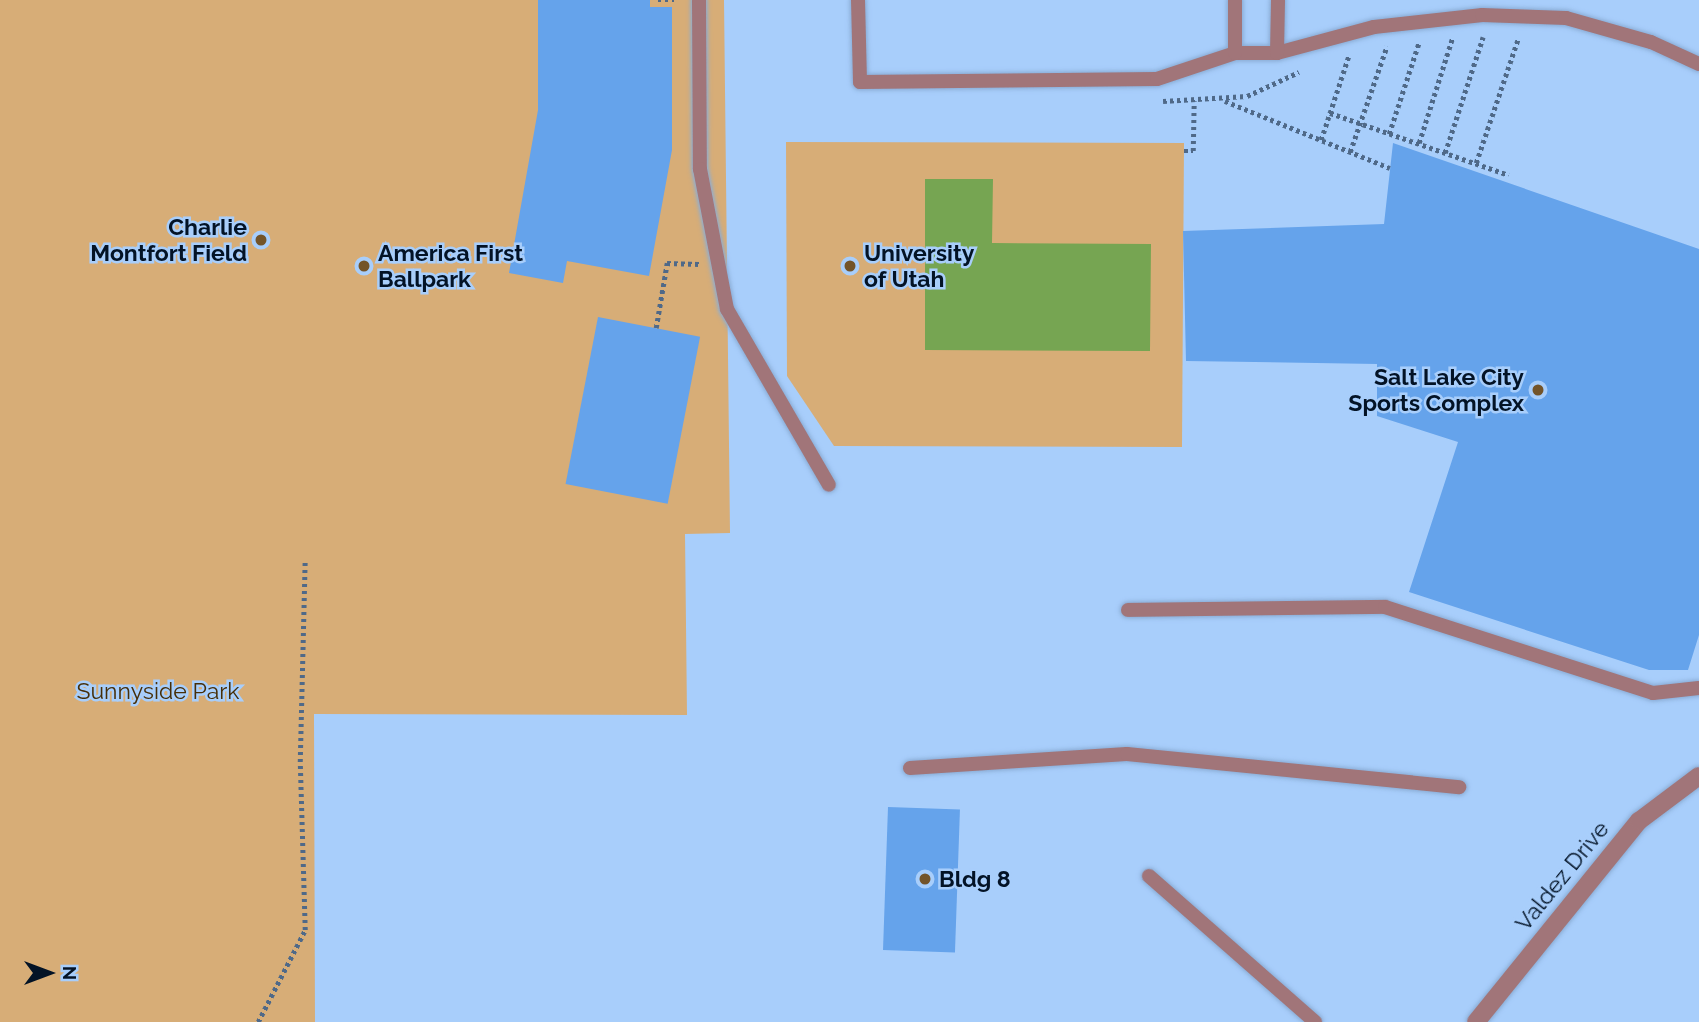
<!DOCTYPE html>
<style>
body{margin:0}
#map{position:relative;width:1699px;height:1022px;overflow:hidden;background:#a8cefb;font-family:Raleway,sans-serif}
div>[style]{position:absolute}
.green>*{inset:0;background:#d7ad77}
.water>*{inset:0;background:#76a552}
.building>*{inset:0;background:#65a3eb;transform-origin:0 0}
.path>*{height:4.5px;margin-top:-2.25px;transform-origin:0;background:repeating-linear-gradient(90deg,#4f6988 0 3.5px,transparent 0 7px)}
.roads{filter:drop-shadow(0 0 2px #8aacd5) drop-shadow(0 0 2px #8aacd5)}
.lane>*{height:14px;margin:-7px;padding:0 7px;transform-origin:7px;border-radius:7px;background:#a17579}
.street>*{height:18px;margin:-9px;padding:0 9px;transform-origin:9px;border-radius:9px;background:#a17579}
.dots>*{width:19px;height:19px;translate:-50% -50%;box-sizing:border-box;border:4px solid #a8cefb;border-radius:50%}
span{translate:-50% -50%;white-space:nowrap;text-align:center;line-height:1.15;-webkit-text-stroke:5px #a8cefb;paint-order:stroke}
.poi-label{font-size:23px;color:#031326;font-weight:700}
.right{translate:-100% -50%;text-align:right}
.left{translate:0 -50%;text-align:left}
.park-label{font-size:23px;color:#462e08}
.street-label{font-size:23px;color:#031326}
.north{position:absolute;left:14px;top:938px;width:70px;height:70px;-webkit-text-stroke:5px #a8cefb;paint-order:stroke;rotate:90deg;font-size:19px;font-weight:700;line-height:28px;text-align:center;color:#031326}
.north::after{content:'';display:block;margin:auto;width:24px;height:32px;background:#031326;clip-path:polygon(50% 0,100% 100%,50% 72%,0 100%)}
</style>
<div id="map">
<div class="green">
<i style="clip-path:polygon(0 0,724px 0,730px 533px,685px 534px,687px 715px,314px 714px,315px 1022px,0 1022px)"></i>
<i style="clip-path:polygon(786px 142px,1184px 143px,1182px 447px,834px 446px,787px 376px)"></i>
</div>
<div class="water">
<i style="clip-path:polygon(925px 179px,993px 179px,992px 243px,1151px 244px,1150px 351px,925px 350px)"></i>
</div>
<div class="building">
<i style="clip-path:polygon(538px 0,650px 0,650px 7px,672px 7px,672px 150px,649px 276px,567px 261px,563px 283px,509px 273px,538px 110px)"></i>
<i style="clip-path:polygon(1393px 143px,1699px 249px,1699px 635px,1688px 670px,1649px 670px,1409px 592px,1458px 442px,1377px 416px,1377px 364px,1186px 361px,1183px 231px,1384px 224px)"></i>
<i style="left:598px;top:317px;width:104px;height:170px;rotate:11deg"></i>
<i style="left:888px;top:807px;width:72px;height:143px;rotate:2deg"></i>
</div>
<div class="path">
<i style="left:658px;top:0;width:16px"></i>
<i style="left:1163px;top:101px;width:84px;rotate:-3.4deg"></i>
<i style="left:1247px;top:96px;width:57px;rotate:-24.8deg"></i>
<i style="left:1225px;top:101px;width:178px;rotate:22.1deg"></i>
<i style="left:1330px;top:113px;width:189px;rotate:19.1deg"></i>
<i style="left:1389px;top:134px;width:97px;rotate:-71.9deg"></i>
<i style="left:1321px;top:140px;width:89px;rotate:-71.8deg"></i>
<i style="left:1419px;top:143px;width:109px;rotate:-72.4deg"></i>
<i style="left:1184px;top:151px;width:9px"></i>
<i style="left:1193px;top:151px;width:50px;rotate:-88.9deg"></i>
<i style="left:1350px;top:152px;width:112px;rotate:-70.8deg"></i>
<i style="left:1445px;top:153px;width:122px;rotate:-71.9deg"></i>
<i style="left:1476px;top:163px;width:131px;rotate:-71.3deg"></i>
<i style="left:656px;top:328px;width:66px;rotate:-80.4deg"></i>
<i style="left:667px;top:263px;width:32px;rotate:2deg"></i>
<i style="left:258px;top:1022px;width:103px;rotate:-62.9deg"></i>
<i style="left:305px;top:930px;width:168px;rotate:-91.7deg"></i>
<i style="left:300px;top:762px;width:201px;rotate:-88.6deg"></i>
</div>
<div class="roads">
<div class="lane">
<i style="left:699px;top:0;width:169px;rotate:89.7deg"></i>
<i style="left:700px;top:169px;width:143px;rotate:79.1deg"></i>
<i style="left:727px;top:309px;width:203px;rotate:59.9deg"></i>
<i style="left:858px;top:0;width:82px;rotate:88.6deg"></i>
<i style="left:860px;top:82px;width:297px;rotate:-0.6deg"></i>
<i style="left:1157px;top:79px;width:82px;rotate:-18.4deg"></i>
<i style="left:1235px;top:53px;width:42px"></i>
<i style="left:1277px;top:53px;width:100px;rotate:-15deg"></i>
<i style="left:1374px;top:27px;width:109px;rotate:-6.3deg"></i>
<i style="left:1482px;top:15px;width:84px;rotate:2deg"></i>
<i style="left:1566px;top:18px;width:88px;rotate:15.8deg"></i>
<i style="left:1651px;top:42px;width:53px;rotate:24.6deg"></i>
<i style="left:1235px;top:53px;width:53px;rotate:-90deg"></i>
<i style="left:1277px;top:53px;width:53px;rotate:-88.9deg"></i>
<i style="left:1128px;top:610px;width:257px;rotate:-0.7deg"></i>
<i style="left:1385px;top:607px;width:281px;rotate:17.8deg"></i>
<i style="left:1653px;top:693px;width:46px;rotate:-6.2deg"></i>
<i style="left:910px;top:768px;width:217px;rotate:-3.7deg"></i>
<i style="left:1127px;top:754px;width:334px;rotate:5.7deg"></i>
<i style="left:1149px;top:876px;width:221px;rotate:41.3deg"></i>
</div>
<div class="street">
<i style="left:1476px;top:1022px;width:259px;rotate:-51deg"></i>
<i style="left:1639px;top:821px;width:75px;rotate:-36.9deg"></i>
</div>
</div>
<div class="dots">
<i style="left:261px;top:240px;background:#735429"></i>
<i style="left:364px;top:266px;background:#735429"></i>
<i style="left:850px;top:266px;background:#735429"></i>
<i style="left:1538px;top:390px;background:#735429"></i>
<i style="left:925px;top:879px;background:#735429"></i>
</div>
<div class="poi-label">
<span class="right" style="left:247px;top:240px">Charlie<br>Montfort Field</span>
<span class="left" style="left:378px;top:266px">America First<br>Ballpark</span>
<span class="left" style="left:864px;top:266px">University<br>of Utah</span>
<span class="right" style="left:1524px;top:390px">Salt Lake City<br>Sports Complex</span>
<span class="left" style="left:939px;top:879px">Bldg 8</span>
</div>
<div class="park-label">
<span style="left:158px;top:691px">Sunnyside Park</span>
</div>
<div class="street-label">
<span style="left:1562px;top:876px;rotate:-51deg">Valdez Drive</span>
</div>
<div class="north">N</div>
</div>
